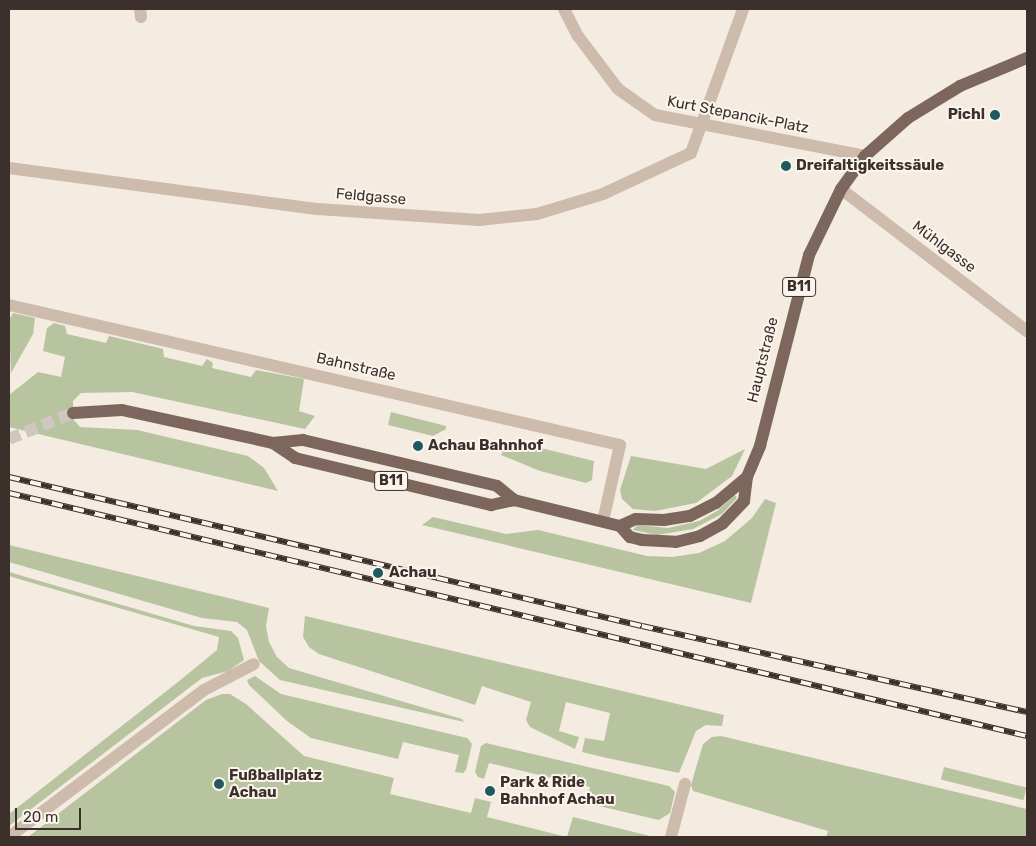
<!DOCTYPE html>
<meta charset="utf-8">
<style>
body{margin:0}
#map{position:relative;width:1036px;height:846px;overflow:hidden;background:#f4ebe1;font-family:Rubik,sans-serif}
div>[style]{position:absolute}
.green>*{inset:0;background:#b8c4a0;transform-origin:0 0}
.major-tunnel>*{height:12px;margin-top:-6px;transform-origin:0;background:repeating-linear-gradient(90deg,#cfc6bd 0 12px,transparent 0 18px)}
.minor>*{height:12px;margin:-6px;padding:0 6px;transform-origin:6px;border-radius:6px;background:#cdbbac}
.major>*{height:12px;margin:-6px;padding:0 6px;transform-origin:6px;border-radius:6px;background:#7d675c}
.rail>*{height:5.5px;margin-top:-2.75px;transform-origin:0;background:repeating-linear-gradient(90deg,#fbf5ee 0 11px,#3b302b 0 22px);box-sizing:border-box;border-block:1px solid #3b302b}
.dots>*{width:14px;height:14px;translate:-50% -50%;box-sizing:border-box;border:2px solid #fbf5ee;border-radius:50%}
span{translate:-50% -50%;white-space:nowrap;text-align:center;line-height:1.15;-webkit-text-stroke:4px #fbf5ee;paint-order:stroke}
.shield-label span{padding:1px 4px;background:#fbf5ee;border:1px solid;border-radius:4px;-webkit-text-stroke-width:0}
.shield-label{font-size:14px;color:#3b302b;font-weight:700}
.street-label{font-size:15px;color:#3b302b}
.poi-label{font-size:15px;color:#3b302b;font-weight:700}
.right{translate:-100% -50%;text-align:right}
.left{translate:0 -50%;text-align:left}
.frame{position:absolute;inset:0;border:10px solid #3b302b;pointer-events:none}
.scale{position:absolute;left:15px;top:808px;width:66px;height:22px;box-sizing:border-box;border:2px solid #3b302b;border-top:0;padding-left:6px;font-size:15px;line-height:18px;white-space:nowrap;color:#3b302b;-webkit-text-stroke:4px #fbf5ee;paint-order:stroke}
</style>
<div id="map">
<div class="green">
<i style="clip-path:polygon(13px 313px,35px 318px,33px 334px,11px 373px,9px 320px)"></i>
<i style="clip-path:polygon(54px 323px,65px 326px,67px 334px,106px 343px,109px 336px,163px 349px,164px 357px,202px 366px,207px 359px,213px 363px,212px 368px,251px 377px,256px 370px,304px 379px,299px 411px,315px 416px,305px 429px,132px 392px,81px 393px,73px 401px,74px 420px,80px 427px,137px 430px,248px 456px,264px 468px,278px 491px,9px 427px,9px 395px,38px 372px,61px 377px,65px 357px,43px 351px,47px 328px)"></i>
<i style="clip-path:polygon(391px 412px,446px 426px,446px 429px,433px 436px,388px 425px)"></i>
<i style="clip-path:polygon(508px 440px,594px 461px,592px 480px,586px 483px,540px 471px,501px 455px)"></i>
<i style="clip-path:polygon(745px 449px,732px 476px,696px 503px,655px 511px,633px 509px,622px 499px,620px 490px,631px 456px,706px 469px)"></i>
<i style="clip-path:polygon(735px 495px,737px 498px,722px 514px,693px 529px,657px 535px,633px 530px,637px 525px,668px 528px,699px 521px,717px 511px)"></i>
<i style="clip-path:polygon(765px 499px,776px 503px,751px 603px,422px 525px,433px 517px,506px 534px,538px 530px,647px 556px,672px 557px,699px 553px,725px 541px,752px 518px)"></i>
<i style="clip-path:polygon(9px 545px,269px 608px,266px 626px,269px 642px,277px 657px,289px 668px,462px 719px,464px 722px,280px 680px,259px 661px,247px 630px,237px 622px,202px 618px,9px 562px)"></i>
<i style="clip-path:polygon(9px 572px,194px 626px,231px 631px,238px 638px,244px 660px,228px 671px,202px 678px,9px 826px,9px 814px,178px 682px,217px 650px,219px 637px,22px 580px,9px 576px)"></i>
<i style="clip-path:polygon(305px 616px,724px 715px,722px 726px,706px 725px,696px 731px,679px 773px,607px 758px,582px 752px,585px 738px,604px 741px,610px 713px,566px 702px,559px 731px,579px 737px,575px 749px,530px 727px,526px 720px,531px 702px,482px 686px,475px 705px,319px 654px,309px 647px,303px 637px)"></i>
<i style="clip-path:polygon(255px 676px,281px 694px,467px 738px,472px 744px,466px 770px,463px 773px,455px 772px,459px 755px,403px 742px,398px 759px,311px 738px,287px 721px,249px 685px,247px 680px)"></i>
<i style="clip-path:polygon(222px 694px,230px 694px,246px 704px,304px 756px,394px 778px,390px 794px,471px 813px,475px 798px,491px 802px,487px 817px,567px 837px,573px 817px,654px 837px,28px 837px,206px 700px)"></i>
<i style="clip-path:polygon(721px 736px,1027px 809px,1027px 837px,826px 837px,828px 831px,693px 791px,691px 785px,703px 744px,712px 737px)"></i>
<i style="clip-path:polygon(486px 743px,669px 786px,675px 792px,670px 813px,659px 820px,586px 803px,590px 787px,489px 763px,484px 779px,478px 777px,475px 772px,481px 746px)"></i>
<i style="left:944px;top:767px;width:85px;height:13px;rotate:14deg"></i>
</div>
<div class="major-tunnel">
<i style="left:9px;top:439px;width:69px;rotate:-22.1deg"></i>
</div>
<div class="minor">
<i style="left:140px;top:9px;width:8px;rotate:83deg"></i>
<i style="left:564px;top:9px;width:30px;rotate:63deg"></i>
<i style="left:578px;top:36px;width:66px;rotate:53deg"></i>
<i style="left:618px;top:89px;width:45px;rotate:35.1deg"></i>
<i style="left:655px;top:115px;width:214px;rotate:11deg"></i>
<i style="left:9px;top:168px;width:312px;rotate:7.6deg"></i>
<i style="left:318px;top:209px;width:161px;rotate:3.9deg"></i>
<i style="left:479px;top:220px;width:58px;rotate:-5.9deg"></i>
<i style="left:537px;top:214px;width:69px;rotate:-16.9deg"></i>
<i style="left:603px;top:194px;width:97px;rotate:-25deg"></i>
<i style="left:691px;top:153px;width:153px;rotate:-70.1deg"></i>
<i style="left:841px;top:189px;width:234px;rotate:37.4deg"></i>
<i style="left:9px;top:305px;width:627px;rotate:12.91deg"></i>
<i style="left:620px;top:445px;width:78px;rotate:102.6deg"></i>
<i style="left:9px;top:837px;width:244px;rotate:-37deg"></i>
<i style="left:204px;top:690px;width:56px;rotate:-27.5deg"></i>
<i style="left:671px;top:837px;width:55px;rotate:-75.2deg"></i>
</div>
<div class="major">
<i style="left:73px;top:413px;width:49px;rotate:-3.5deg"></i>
<i style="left:122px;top:410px;width:155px;rotate:12.3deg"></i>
<i style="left:273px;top:443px;width:30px;rotate:-6deg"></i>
<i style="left:303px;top:440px;width:199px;rotate:13.3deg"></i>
<i style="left:497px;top:486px;width:22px;rotate:39deg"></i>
<i style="left:514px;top:500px;width:109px;rotate:13.8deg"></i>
<i style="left:620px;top:526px;width:15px;rotate:48deg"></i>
<i style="left:630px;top:537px;width:12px;rotate:14deg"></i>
<i style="left:642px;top:540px;width:34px;rotate:3deg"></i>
<i style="left:676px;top:542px;width:25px;rotate:-14deg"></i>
<i style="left:700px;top:536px;width:26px;rotate:-29deg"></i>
<i style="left:723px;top:523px;width:30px;rotate:-46deg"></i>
<i style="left:744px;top:501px;width:24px;rotate:-83deg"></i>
<i style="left:747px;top:477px;width:34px;rotate:-67deg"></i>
<i style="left:760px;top:446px;width:197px;rotate:-75.6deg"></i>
<i style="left:809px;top:255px;width:73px;rotate:-64.1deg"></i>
<i style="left:841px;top:189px;width:41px;rotate:-54deg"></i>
<i style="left:865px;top:156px;width:57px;rotate:-41.5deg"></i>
<i style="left:908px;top:118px;width:61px;rotate:-31.6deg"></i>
<i style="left:960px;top:86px;width:73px;rotate:-22.7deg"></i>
<i style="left:273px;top:443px;width:27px;rotate:34deg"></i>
<i style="left:295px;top:458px;width:202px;rotate:13.5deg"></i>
<i style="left:491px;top:505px;width:24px;rotate:-12deg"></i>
<i style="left:620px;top:526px;width:17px;rotate:-24deg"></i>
<i style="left:636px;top:519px;width:28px;rotate:2deg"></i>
<i style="left:664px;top:520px;width:26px;rotate:-9deg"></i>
<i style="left:690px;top:516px;width:29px;rotate:-27deg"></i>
<i style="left:716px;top:503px;width:40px;rotate:-40deg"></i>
</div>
<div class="rail">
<i style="left:9px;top:477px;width:650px;rotate:13.25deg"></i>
<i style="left:642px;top:626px;width:394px;rotate:12.6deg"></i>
<i style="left:9px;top:493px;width:1047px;rotate:13.43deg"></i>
</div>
<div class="dots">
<i style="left:995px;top:115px;background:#1f5a5e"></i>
<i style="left:786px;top:166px;background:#1f5a5e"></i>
<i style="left:418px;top:446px;background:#1f5a5e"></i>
<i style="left:378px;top:573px;background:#1f5a5e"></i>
<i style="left:219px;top:784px;background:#1f5a5e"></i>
<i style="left:490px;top:791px;background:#1f5a5e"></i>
</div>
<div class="shield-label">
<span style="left:799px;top:287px">B11</span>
<span style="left:391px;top:481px">B11</span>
</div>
<div class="street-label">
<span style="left:738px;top:115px;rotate:11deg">Kurt Stepancik-Platz</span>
<span style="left:371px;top:197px;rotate:5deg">Feldgasse</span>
<span style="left:944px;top:247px;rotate:37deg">Mühlgasse</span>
<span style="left:763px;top:360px;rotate:-76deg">Hauptstraße</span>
<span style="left:356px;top:367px;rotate:13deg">Bahnstraße</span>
</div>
<div class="poi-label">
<span class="right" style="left:985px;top:115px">Pichl</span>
<span class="left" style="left:796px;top:166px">Dreifaltigkeitssäule</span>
<span class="left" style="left:428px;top:446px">Achau Bahnhof</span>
<span class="left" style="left:389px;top:573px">Achau</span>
<span class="left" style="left:229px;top:784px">Fußballplatz<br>Achau</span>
<span class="left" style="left:500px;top:791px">Park &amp; Ride<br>Bahnhof Achau</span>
</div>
<div class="frame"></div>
<div class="scale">20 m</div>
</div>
